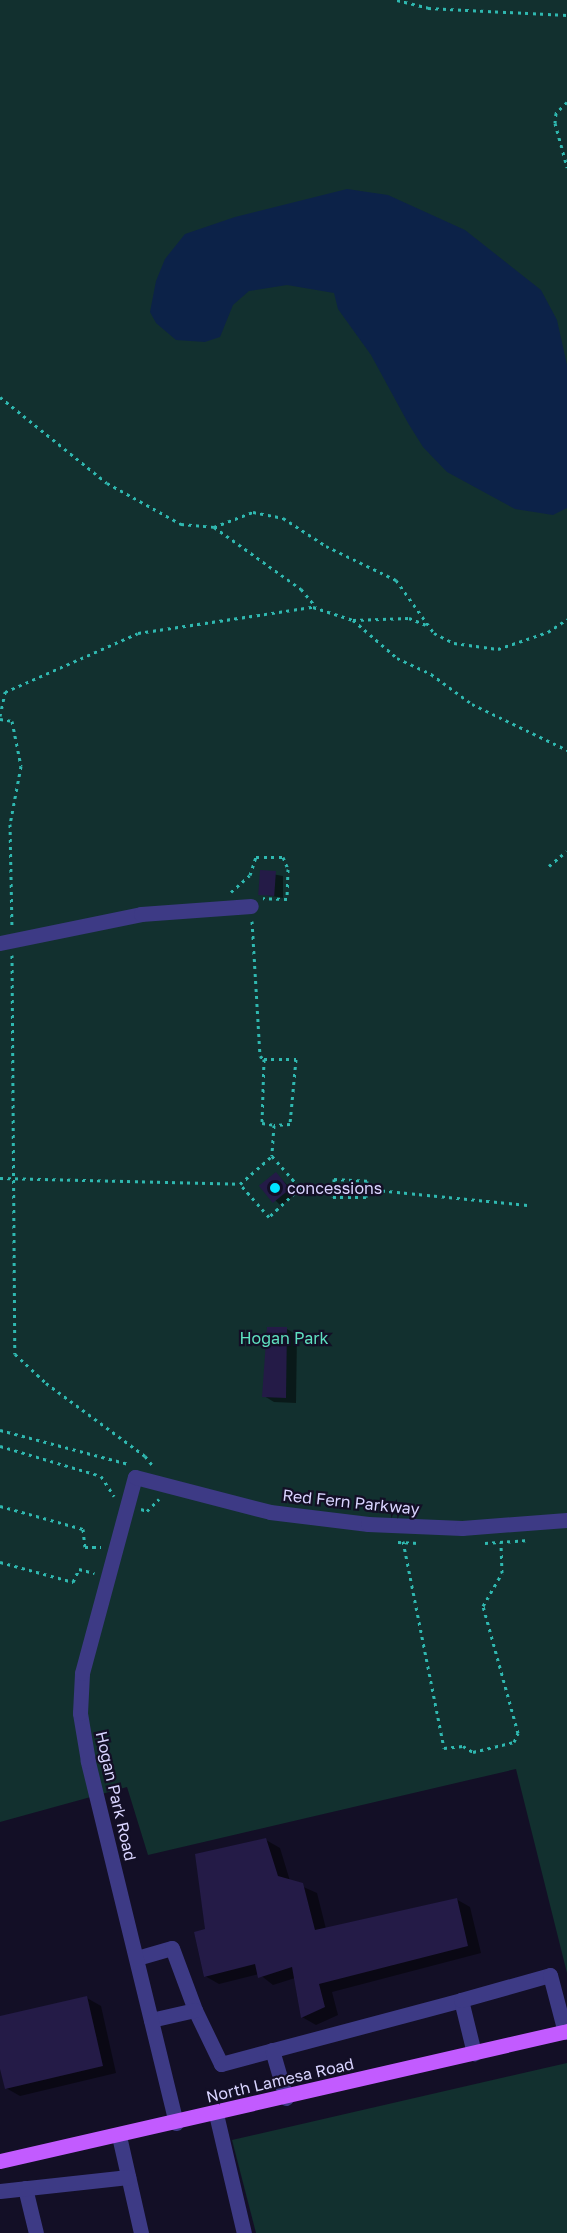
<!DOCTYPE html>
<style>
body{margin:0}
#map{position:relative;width:567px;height:2233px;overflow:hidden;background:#130f26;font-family:"Golos Text",sans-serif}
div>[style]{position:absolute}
.green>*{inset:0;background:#12302f}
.water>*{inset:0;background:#0c2248}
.shadow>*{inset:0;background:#0007}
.building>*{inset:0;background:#241b47;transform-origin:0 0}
.path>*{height:3px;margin-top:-1.5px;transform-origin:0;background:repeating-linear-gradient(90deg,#2fb8b0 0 3px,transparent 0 7.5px)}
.minor>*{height:15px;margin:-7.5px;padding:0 7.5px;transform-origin:7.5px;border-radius:7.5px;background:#3d3a85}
.major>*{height:15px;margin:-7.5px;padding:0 7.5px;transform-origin:7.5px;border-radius:7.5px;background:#c25bff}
.dots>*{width:16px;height:16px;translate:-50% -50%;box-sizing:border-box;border:3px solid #130f26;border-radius:50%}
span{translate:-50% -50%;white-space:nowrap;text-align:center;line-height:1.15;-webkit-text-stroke:4.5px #130f26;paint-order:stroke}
.poi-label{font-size:16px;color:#d9d4ff}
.left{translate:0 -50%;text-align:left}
.park-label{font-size:16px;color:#5fe0c0}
.street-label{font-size:16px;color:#d9d4ff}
</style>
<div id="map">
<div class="green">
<i style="clip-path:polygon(0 0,567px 0,567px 1973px,516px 1769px,148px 1855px,127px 1787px,0 1822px)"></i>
<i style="clip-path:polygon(567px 2063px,567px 2233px,256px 2233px,232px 2140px)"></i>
</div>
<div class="water">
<i style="clip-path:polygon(347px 189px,388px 195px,465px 230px,541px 290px,557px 320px,567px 365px,567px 508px,553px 515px,515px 509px,447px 472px,423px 447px,408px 423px,371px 355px,338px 309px,334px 293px,287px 285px,249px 291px,233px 305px,220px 337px,205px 342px,176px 340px,156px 323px,150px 312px,156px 281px,165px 259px,185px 234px,235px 217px)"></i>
</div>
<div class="shadow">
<i style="clip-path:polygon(261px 872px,283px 876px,283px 898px,261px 894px)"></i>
<i style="clip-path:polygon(276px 1174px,296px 1193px,281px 1206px,261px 1186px)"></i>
<i style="clip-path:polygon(287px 1329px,297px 1335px,296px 1403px,274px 1402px,264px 1396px)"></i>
<i style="clip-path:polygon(266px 1840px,280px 1848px,290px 1881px,317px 1893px,326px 1929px,456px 1899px,470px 1907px,481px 1953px,332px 1992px,338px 2015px,316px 2025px,302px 2017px,295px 1978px,273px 1985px,259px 1974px,219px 1984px,205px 1976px,206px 1930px)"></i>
<i style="clip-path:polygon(87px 1998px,101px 2006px,116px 2073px,20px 2096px,6px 2088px,0 2062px,0 2018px)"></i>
</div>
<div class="building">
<i style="left:260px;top:870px;width:16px;height:25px;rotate:4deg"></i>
<i style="left:276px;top:1172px;width:22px;height:22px;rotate:51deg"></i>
<i style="clip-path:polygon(267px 1327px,287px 1327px,286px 1398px,262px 1397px)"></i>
<i style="clip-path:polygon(266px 1838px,278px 1876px,303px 1883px,315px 1930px,457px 1898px,468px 1946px,319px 1984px,325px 2007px,301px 2018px,292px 1967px,258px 1978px,255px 1964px,204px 1977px,194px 1932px,205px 1929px,195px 1854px)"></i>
<i style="clip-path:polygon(87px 1996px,103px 2066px,5px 2089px,0 2069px,0 2016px)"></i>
</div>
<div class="path">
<i style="left:397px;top:0;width:32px;rotate:14deg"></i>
<i style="left:428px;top:8px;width:139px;rotate:2.9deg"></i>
<i style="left:567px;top:102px;width:16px;rotate:135deg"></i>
<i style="left:556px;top:113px;width:10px;rotate:96deg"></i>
<i style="left:555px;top:123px;width:46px;rotate:74.7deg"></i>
<i style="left:0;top:397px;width:137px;rotate:38.8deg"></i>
<i style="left:107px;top:483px;width:85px;rotate:29deg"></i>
<i style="left:181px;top:524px;width:33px;rotate:5deg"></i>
<i style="left:214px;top:527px;width:42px;rotate:-21deg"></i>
<i style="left:253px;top:512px;width:31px;rotate:11deg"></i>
<i style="left:283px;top:518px;width:51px;rotate:33.1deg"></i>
<i style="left:326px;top:546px;width:78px;rotate:25.9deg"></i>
<i style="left:396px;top:580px;width:65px;rotate:54.4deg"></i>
<i style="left:434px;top:633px;width:22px;rotate:27deg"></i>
<i style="left:454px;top:643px;width:44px;rotate:7.8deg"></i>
<i style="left:498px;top:649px;width:53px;rotate:-18.8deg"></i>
<i style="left:548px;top:632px;width:23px;rotate:-34deg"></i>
<i style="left:214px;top:527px;width:107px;rotate:35.5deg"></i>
<i style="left:301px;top:589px;width:23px;rotate:50deg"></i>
<i style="left:353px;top:620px;width:56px;rotate:-2deg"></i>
<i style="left:409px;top:618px;width:18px;rotate:22deg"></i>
<i style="left:0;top:716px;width:25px;rotate:-78deg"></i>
<i style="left:5px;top:692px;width:145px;rotate:-23.9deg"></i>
<i style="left:138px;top:633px;width:177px;rotate:-8.5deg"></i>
<i style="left:313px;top:607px;width:42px;rotate:18deg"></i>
<i style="left:353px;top:620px;width:58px;rotate:40.8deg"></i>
<i style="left:397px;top:658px;width:38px;rotate:25deg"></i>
<i style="left:431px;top:674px;width:51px;rotate:36.2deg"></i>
<i style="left:472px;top:704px;width:106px;rotate:25.8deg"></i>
<i style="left:0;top:719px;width:12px;rotate:9deg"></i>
<i style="left:12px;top:721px;width:46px;rotate:78.7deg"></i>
<i style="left:21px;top:766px;width:59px;rotate:100.7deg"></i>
<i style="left:10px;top:824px;width:103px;rotate:88.9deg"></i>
<i style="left:549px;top:866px;width:23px;rotate:-40deg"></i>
<i style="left:231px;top:892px;width:25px;rotate:-42deg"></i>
<i style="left:250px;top:875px;width:19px;rotate:-72deg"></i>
<i style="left:256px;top:857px;width:27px"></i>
<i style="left:283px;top:857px;width:13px;rotate:67deg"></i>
<i style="left:288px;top:869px;width:30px;rotate:92deg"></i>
<i style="left:287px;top:899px;width:24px;rotate:-178deg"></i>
<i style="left:252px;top:921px;width:135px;rotate:86.6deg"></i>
<i style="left:260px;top:1056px;width:5px;rotate:37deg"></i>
<i style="left:264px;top:1059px;width:64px;rotate:91.8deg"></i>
<i style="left:262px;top:1123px;width:12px;rotate:9deg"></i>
<i style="left:274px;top:1125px;width:31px;rotate:94deg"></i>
<i style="left:12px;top:955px;width:399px;rotate:89.6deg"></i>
<i style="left:15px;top:1354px;width:42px;rotate:43.1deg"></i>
<i style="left:46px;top:1383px;width:123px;rotate:36.4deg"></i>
<i style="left:145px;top:1456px;width:13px;rotate:51deg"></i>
<i style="left:264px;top:1059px;width:32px"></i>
<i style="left:296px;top:1059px;width:65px;rotate:95.3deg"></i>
<i style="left:290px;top:1124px;width:16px;rotate:176deg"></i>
<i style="left:0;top:1178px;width:240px;rotate:1.4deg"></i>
<i style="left:300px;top:1188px;width:42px;rotate:136.9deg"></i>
<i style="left:269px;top:1217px;width:44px;rotate:-131.3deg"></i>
<i style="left:240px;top:1184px;width:43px;rotate:-41.2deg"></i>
<i style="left:272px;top:1156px;width:43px;rotate:48.8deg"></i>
<i style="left:300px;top:1188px;width:34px;rotate:2deg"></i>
<i style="left:334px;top:1189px;width:8px;rotate:97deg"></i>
<i style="left:333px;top:1197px;width:33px"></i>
<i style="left:366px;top:1197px;width:8px;rotate:-83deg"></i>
<i style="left:367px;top:1189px;width:161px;rotate:5.7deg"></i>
<i style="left:334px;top:1189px;width:10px;rotate:-90deg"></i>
<i style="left:334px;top:1179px;width:33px;rotate:3deg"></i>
<i style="left:367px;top:1181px;width:8px;rotate:90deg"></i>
<i style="left:0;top:1430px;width:133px;rotate:14.8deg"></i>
<i style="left:0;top:1446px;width:105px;rotate:16.5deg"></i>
<i style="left:101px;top:1476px;width:24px;rotate:57deg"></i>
<i style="left:0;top:1506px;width:86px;rotate:15.5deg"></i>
<i style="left:83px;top:1529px;width:18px;rotate:84deg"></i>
<i style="left:85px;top:1547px;width:16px"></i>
<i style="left:141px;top:1509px;width:6px;rotate:18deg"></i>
<i style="left:147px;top:1511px;width:17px;rotate:-45deg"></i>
<i style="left:403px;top:1541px;width:211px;rotate:78.8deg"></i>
<i style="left:444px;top:1748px;width:19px;rotate:-6deg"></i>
<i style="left:463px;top:1746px;width:12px;rotate:31deg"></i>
<i style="left:473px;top:1752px;width:42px;rotate:-13.7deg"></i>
<i style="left:514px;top:1742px;width:10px;rotate:-66deg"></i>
<i style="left:518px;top:1733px;width:132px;rotate:-105.4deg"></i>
<i style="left:483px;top:1606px;width:38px;rotate:-60deg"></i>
<i style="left:502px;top:1573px;width:31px;rotate:-92deg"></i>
<i style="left:398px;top:1542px;width:21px;rotate:3deg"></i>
<i style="left:485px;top:1543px;width:44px;rotate:-3.9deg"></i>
<i style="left:0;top:1562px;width:76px;rotate:15.3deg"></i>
<i style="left:73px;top:1582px;width:14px;rotate:-65deg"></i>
<i style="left:79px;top:1569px;width:16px;rotate:15deg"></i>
</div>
<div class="minor">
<i style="left:0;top:943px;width:144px;rotate:-11.6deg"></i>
<i style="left:141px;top:914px;width:110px;rotate:-4.2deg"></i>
<i style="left:137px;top:1958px;width:36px;rotate:-16deg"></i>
<i style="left:172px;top:1948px;width:66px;rotate:69.6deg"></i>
<i style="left:195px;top:2010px;width:60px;rotate:64.3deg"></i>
<i style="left:221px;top:2064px;width:248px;rotate:-14.9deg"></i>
<i style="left:461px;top:2000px;width:55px;rotate:76.2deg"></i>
<i style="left:461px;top:2000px;width:92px;rotate:-15.7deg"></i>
<i style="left:550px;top:1975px;width:59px;rotate:75.3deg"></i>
<i style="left:151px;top:2020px;width:45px;rotate:-12.8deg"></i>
<i style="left:272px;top:2050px;width:50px;rotate:73.7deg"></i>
<i style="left:216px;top:2114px;width:122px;rotate:76.8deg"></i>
<i style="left:176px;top:2123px;width:373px;rotate:-103.7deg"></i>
<i style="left:88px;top:1761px;width:49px;rotate:-99.5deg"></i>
<i style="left:80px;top:1713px;width:40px;rotate:-87.1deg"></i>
<i style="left:82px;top:1673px;width:203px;rotate:-74.9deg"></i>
<i style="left:135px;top:1477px;width:139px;rotate:14.5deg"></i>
<i style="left:270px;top:1512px;width:99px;rotate:7deg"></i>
<i style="left:368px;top:1524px;width:94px;rotate:2.4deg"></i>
<i style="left:462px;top:1528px;width:105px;rotate:-4.4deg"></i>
<i style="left:119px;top:2136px;width:99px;rotate:77.2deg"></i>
<i style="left:25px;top:2188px;width:46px;rotate:76.3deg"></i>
<i style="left:0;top:2191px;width:129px;rotate:-6.2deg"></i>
</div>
<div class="major">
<i style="left:0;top:2161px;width:582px;rotate:-12.91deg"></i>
</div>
<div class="dots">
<i style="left:275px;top:1188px;background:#00e5ff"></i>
</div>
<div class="poi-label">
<span class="left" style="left:287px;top:1188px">concessions</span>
</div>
<div class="park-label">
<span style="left:284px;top:1338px">Hogan Park</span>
</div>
<div class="street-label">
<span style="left:351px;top:1502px;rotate:6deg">Red Fern Parkway</span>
<span style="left:116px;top:1796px;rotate:77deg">Hogan Park Road</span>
<span style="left:280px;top:2080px;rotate:-13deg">North Lamesa Road</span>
</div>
</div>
